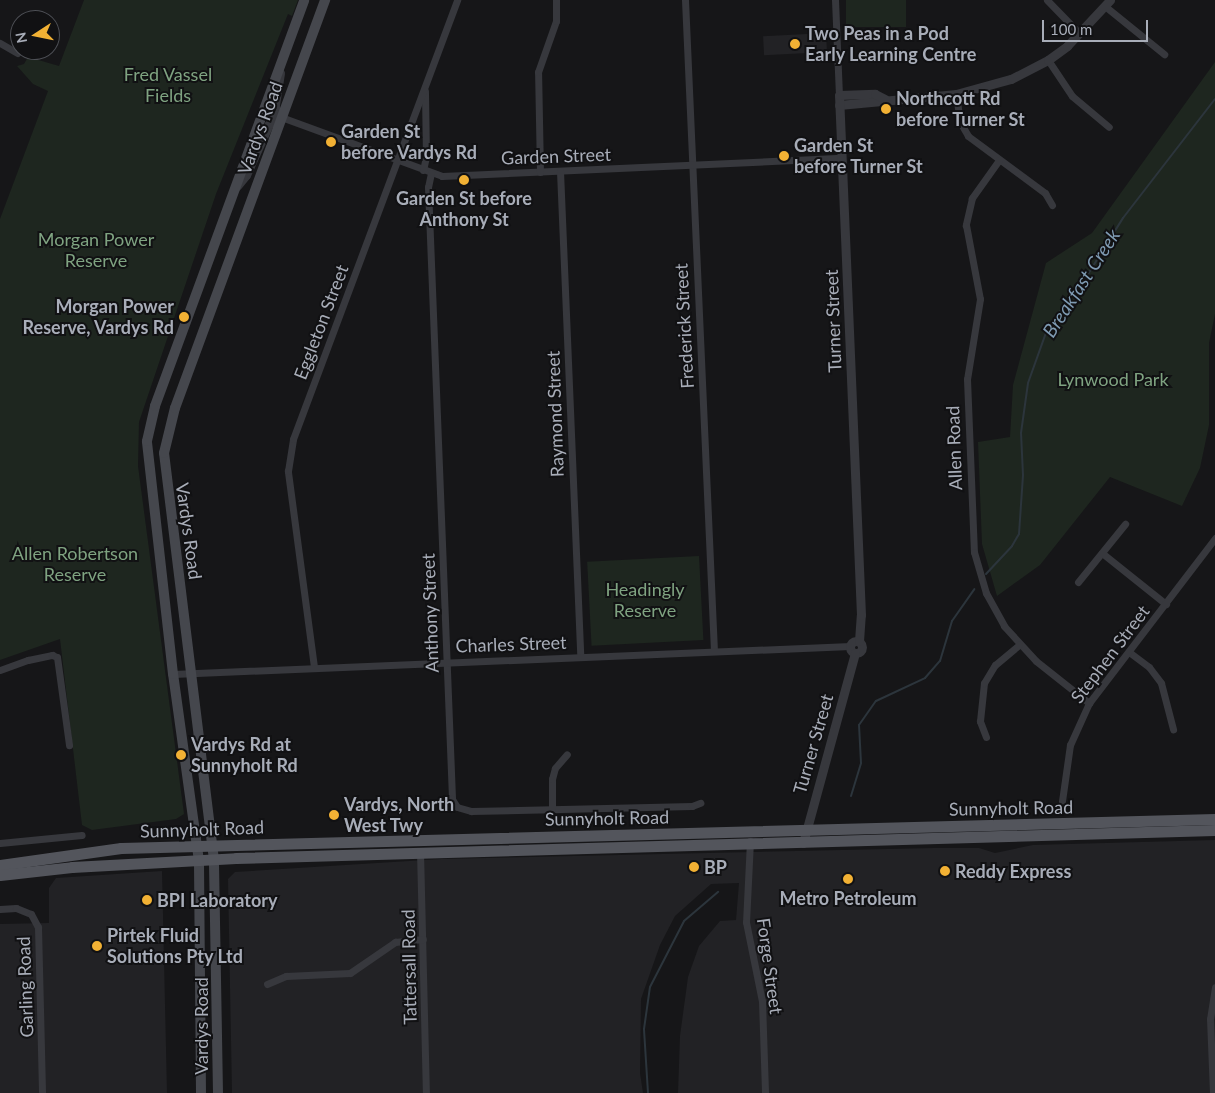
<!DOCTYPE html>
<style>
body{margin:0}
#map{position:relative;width:1215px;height:1093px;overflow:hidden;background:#161618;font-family:Lato,sans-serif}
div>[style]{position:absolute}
.built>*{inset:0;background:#222225;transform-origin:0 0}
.green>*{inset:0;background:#1e261f;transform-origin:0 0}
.stream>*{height:2px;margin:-1px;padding:0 1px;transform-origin:1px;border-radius:1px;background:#2c353c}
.minor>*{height:7px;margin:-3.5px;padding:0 3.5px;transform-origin:3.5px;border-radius:3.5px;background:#37383d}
.tertiary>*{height:9px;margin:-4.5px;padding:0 4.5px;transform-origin:4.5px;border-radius:4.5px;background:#37383d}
.tertiary>.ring{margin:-4.5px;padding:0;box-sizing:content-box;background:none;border:9px solid #37383d;border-radius:50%}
.secondary>*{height:10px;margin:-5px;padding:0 5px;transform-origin:5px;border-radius:5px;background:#45474d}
.primary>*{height:11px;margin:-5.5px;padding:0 5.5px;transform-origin:5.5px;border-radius:5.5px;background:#53555c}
.dots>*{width:14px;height:14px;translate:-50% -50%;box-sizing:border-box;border:2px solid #111113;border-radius:50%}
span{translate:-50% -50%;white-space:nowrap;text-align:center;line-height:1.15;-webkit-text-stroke:4px #111113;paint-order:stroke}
.poi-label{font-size:18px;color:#a8adb8;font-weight:700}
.left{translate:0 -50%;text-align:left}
.right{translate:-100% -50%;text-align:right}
.park-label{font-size:18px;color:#7fa381}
.street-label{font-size:18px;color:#a8adb8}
.water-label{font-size:19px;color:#7f9bb3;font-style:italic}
.north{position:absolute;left:10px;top:10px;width:50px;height:50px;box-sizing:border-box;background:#111113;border:1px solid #4d4f55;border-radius:50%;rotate:259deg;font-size:14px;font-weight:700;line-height:20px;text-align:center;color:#a8adb8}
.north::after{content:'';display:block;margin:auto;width:18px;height:22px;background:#f2b134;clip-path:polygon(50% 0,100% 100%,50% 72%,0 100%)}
.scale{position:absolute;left:1042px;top:20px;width:106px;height:22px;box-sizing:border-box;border:2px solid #a8adb8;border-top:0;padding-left:6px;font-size:15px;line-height:18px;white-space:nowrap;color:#a8adb8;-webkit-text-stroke:4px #111113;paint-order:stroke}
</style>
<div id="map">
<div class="built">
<i style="left:826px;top:33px;width:19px;height:63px;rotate:87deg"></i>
<i style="clip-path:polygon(1215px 840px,1215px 1093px,678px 1093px,680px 1036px,688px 977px,699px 946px,720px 921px,736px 920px,739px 883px,711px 884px,675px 916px,660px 945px,641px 999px,640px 1073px,643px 1093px,232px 1093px,228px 879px,235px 872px,441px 859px,935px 848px,979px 848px,995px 853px,1033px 845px)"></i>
<i style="clip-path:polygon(162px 871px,167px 1093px,0 1093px,0 924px,49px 923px,49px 888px,56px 878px)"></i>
</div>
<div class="green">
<i style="clip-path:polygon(84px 0,298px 0,292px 16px,288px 14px,216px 194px,139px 422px,138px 466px,184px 814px,176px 819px,92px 830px,82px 825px,60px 639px,0 660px,0 219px,48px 91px,33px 84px,17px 66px,24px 64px,28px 57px,59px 66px)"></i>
<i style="left:846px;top:0;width:60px;height:27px"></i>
<i style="clip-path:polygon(1215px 62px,1215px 314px,1209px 343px,1209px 425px,1200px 468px,1182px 506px,1110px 477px,1040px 565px,997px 596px,982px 544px,978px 442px,1010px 437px,1013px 385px,1046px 263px,1092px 233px)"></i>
<i style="left:699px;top:556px;width:84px;height:112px;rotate:87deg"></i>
</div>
<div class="stream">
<i style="left:986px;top:574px;width:38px;rotate:-47deg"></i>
<i style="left:1012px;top:546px;width:14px;rotate:-60deg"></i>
<i style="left:1019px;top:534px;width:59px;rotate:-86.1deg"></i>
<i style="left:1023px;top:475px;width:42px;rotate:-92.7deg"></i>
<i style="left:1021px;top:433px;width:50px;rotate:-82deg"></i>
<i style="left:1028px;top:383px;width:59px;rotate:-70.3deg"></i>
<i style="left:1048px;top:327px;width:61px;rotate:-52.4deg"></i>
<i style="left:1085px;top:279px;width:72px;rotate:-58.1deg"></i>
<i style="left:1123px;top:218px;width:150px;rotate:-52.3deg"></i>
<i style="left:851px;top:796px;width:34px;rotate:-73deg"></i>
<i style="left:861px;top:763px;width:38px;rotate:-93deg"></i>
<i style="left:859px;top:725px;width:29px;rotate:-55deg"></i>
<i style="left:876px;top:701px;width:54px;rotate:-25.1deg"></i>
<i style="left:925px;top:678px;width:23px;rotate:-49deg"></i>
<i style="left:940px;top:661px;width:42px;rotate:-73.3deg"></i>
<i style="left:952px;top:621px;width:39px;rotate:-55deg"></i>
<i style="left:648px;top:1093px;width:64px;rotate:-93.6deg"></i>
<i style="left:644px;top:1029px;width:42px;rotate:-81.9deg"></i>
<i style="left:650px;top:987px;width:74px;rotate:-62.7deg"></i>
<i style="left:684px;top:921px;width:45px;rotate:-40.5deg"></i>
</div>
<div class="minor">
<i style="left:685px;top:0;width:651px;rotate:87.45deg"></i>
<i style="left:835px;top:0;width:95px;rotate:87.6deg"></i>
<i style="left:1047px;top:0;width:47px;rotate:45.9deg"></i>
<i style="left:1106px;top:7px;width:75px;rotate:39deg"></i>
<i style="left:0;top:43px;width:20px;rotate:30deg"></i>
<i style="left:1048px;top:60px;width:43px;rotate:56.3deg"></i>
<i style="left:1072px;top:96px;width:48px;rotate:40deg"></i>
<i style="left:956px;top:94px;width:28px;rotate:82deg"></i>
<i style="left:960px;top:122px;width:16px;rotate:60deg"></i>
<i style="left:968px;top:136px;width:96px;rotate:36.5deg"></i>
<i style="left:1045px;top:193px;width:14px;rotate:60deg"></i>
<i style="left:281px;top:117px;width:171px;rotate:20.1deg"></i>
<i style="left:442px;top:176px;width:400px;rotate:-2.6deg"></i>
<i style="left:999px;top:160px;width:47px;rotate:125.4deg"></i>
<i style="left:972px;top:198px;width:28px;rotate:103deg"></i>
<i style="left:966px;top:225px;width:75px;rotate:79.3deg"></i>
<i style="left:980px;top:299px;width:81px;rotate:99.2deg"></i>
<i style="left:967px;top:379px;width:173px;rotate:87.7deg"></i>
<i style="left:974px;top:552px;width:43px;rotate:73.7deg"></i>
<i style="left:986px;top:593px;width:38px;rotate:61deg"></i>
<i style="left:1004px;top:626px;width:47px;rotate:47.6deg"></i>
<i style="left:1036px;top:661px;width:68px;rotate:38.4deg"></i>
<i style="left:423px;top:170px;width:13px;rotate:-77deg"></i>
<i style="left:426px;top:157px;width:66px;rotate:-90.9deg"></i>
<i style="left:560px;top:171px;width:485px;rotate:87.6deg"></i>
<i style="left:540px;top:172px;width:100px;rotate:-91.1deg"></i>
<i style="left:538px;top:72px;width:54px;rotate:-70.6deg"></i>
<i style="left:556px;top:21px;width:21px;rotate:-90deg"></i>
<i style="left:431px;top:173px;width:14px;rotate:102deg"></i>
<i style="left:428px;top:187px;width:612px;rotate:87.75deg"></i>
<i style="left:452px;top:799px;width:9px;rotate:58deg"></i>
<i style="left:457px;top:807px;width:15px;rotate:16deg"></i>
<i style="left:471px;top:811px;width:221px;rotate:-1.3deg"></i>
<i style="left:692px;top:806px;width:9px;rotate:-21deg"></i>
<i style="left:1102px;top:553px;width:82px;rotate:38.6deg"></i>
<i style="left:1078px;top:582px;width:75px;rotate:-51deg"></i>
<i style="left:1129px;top:652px;width:25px;rotate:37deg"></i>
<i style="left:1149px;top:667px;width:20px;rotate:53deg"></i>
<i style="left:1161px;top:683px;width:48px;rotate:75.4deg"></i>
<i style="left:314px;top:667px;width:198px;rotate:-97.6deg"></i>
<i style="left:288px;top:471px;width:32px;rotate:-81deg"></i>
<i style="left:293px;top:439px;width:469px;rotate:-69.5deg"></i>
<i style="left:0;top:670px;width:30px;rotate:-20deg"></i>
<i style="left:28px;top:660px;width:25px;rotate:-12deg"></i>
<i style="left:52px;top:655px;width:5px;rotate:22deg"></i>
<i style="left:57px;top:657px;width:89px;rotate:82.2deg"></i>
<i style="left:173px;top:674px;width:678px;rotate:-2.37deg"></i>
<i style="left:986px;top:737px;width:17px;rotate:-111deg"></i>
<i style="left:980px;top:721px;width:38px;rotate:-84deg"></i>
<i style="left:984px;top:683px;width:21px;rotate:-59deg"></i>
<i style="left:995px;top:665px;width:31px;rotate:-40deg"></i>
<i style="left:1062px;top:801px;width:57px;rotate:-81.9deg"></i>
<i style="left:1070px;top:745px;width:46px;rotate:-65.7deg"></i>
<i style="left:1089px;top:703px;width:208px;rotate:-52.6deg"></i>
<i style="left:552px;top:808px;width:29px;rotate:-90deg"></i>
<i style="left:552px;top:779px;width:11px;rotate:-75deg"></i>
<i style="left:555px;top:768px;width:18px;rotate:-49deg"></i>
<i style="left:750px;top:841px;width:81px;rotate:92.8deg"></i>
<i style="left:746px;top:922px;width:81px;rotate:78.6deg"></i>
<i style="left:762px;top:1001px;width:92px;rotate:88.1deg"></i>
<i style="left:0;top:843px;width:82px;rotate:-5.6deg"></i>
<i style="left:420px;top:851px;width:242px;rotate:88.6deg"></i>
<i style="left:0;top:909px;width:16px;rotate:-4deg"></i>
<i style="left:16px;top:908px;width:16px;rotate:22deg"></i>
<i style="left:31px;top:914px;width:15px;rotate:62deg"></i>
<i style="left:38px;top:927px;width:166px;rotate:88.6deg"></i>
<i style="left:267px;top:984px;width:21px;rotate:-23deg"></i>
<i style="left:286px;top:976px;width:64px;rotate:-2.7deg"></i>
<i style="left:350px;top:973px;width:55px;rotate:-34.6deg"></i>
<i style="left:395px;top:942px;width:28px;rotate:-6deg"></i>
<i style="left:1213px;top:1093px;width:74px;rotate:-92.3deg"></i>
<i style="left:1210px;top:1019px;width:32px;rotate:-81deg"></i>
</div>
<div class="tertiary">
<i style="left:280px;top:73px;width:33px;rotate:99deg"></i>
<i style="left:275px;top:106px;width:8px;rotate:83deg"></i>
<i style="left:276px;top:114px;width:6px;rotate:31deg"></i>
<i style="left:839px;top:105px;width:118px;rotate:-5.4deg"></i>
<i style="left:956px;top:94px;width:57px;rotate:-15.3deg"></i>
<i style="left:1011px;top:79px;width:42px;rotate:-27.2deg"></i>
<i style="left:1048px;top:60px;width:24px;rotate:-36deg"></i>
<i style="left:1067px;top:46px;width:63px;rotate:-46.9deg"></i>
<i style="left:237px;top:186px;width:14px;rotate:-51deg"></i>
<i style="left:246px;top:175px;width:56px;rotate:-65.7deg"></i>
<i style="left:269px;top:124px;width:10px;rotate:-53deg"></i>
<i style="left:275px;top:116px;width:6px;rotate:9deg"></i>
<i class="ring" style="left:850px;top:641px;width:3px;height:3px"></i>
<i style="left:859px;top:641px;width:26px;rotate:-86deg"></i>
<i style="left:861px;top:615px;width:520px;rotate:-92.42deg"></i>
<i style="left:839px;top:95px;width:36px;rotate:-2deg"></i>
<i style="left:875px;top:94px;width:11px;rotate:27deg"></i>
<i style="left:803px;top:843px;width:197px;rotate:-74.7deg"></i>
</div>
<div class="secondary">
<i style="left:201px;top:1093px;width:232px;rotate:-90.5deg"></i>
<i style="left:199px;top:861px;width:189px;rotate:-97.9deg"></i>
<i style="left:173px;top:674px;width:234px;rotate:-96.4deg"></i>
<i style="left:147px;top:441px;width:36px;rotate:-77deg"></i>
<i style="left:155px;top:406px;width:432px;rotate:-69.8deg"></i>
<i style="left:218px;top:1093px;width:233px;rotate:-91deg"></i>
<i style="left:214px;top:860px;width:410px;rotate:-97deg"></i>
<i style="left:164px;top:453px;width:46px;rotate:-76.3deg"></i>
<i style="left:175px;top:408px;width:435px;rotate:-69.8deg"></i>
</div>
<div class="primary">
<i style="left:0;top:865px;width:122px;rotate:-8deg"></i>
<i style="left:121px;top:848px;width:1094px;rotate:-1.52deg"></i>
<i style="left:0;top:875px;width:72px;rotate:-6.3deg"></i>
<i style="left:72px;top:867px;width:164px;rotate:-3.1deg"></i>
<i style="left:236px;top:858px;width:979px;rotate:-1.64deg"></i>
</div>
<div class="dots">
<i style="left:795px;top:44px;background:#f2b134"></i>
<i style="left:886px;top:109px;background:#f2b134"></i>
<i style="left:331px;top:142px;background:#f2b134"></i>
<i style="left:784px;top:156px;background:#f2b134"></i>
<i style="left:464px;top:180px;background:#f2b134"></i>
<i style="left:184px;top:317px;background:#f2b134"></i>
<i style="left:181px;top:755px;background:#f2b134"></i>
<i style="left:334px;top:815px;background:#f2b134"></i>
<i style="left:694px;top:867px;background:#f2b134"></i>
<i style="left:945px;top:871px;background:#f2b134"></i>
<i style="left:848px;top:879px;background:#f2b134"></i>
<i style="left:147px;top:900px;background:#f2b134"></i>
<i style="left:97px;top:946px;background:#f2b134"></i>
</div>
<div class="poi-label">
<span class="left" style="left:805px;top:44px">Two Peas in a Pod<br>Early Learning Centre</span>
<span class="left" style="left:896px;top:109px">Northcott Rd<br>before Turner St</span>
<span class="left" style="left:341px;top:142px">Garden St<br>before Vardys Rd</span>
<span class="left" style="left:794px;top:156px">Garden St<br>before Turner St</span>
<span style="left:464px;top:209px">Garden St before<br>Anthony St</span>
<span class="right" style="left:174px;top:317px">Morgan Power<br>Reserve, Vardys Rd</span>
<span class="left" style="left:191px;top:755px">Vardys Rd at<br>Sunnyholt Rd</span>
<span class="left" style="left:344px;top:815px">Vardys, North<br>West Twy</span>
<span class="left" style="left:704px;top:867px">BP</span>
<span class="left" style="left:955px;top:871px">Reddy Express</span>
<span style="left:848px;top:898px">Metro Petroleum</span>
<span class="left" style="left:157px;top:900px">BPI Laboratory</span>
<span class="left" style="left:107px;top:946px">Pirtek Fluid<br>Solutions Pty Ltd</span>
</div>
<div class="park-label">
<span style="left:168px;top:85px">Fred Vassel<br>Fields</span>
<span style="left:96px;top:250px">Morgan Power<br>Reserve</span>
<span style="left:1113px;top:379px">Lynwood Park</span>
<span style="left:75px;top:564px">Allen Robertson<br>Reserve</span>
<span style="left:645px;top:600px">Headingly<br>Reserve</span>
</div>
<div class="street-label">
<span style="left:260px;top:128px;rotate:-70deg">Vardys Road</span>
<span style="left:556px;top:156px;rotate:-2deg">Garden Street</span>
<span style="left:833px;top:321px;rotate:-92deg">Turner Street</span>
<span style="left:321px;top:322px;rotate:-69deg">Eggleton Street</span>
<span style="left:684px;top:326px;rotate:-93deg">Frederick Street</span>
<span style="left:555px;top:414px;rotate:-92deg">Raymond Street</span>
<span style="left:954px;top:448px;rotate:-92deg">Allen Road</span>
<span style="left:189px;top:531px;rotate:82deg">Vardys Road</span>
<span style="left:430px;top:613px;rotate:-92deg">Anthony Street</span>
<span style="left:511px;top:644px;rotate:-2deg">Charles Street</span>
<span style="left:1110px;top:654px;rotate:-53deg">Stephen Street</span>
<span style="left:813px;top:744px;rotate:-74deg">Turner Street</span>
<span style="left:1011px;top:808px;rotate:-1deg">Sunnyholt Road</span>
<span style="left:607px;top:818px;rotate:-1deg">Sunnyholt Road</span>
<span style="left:202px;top:829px;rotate:-2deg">Sunnyholt Road</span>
<span style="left:770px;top:966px;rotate:82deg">Forge Street</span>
<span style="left:409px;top:967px;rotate:-91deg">Tattersall Road</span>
<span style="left:25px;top:987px;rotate:-92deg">Garling Road</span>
<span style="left:201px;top:1026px;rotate:-90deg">Vardys Road</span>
</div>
<div class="water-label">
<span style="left:1081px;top:283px;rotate:-57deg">Breakfast Creek</span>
</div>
<div class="north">N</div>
<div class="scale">100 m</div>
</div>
